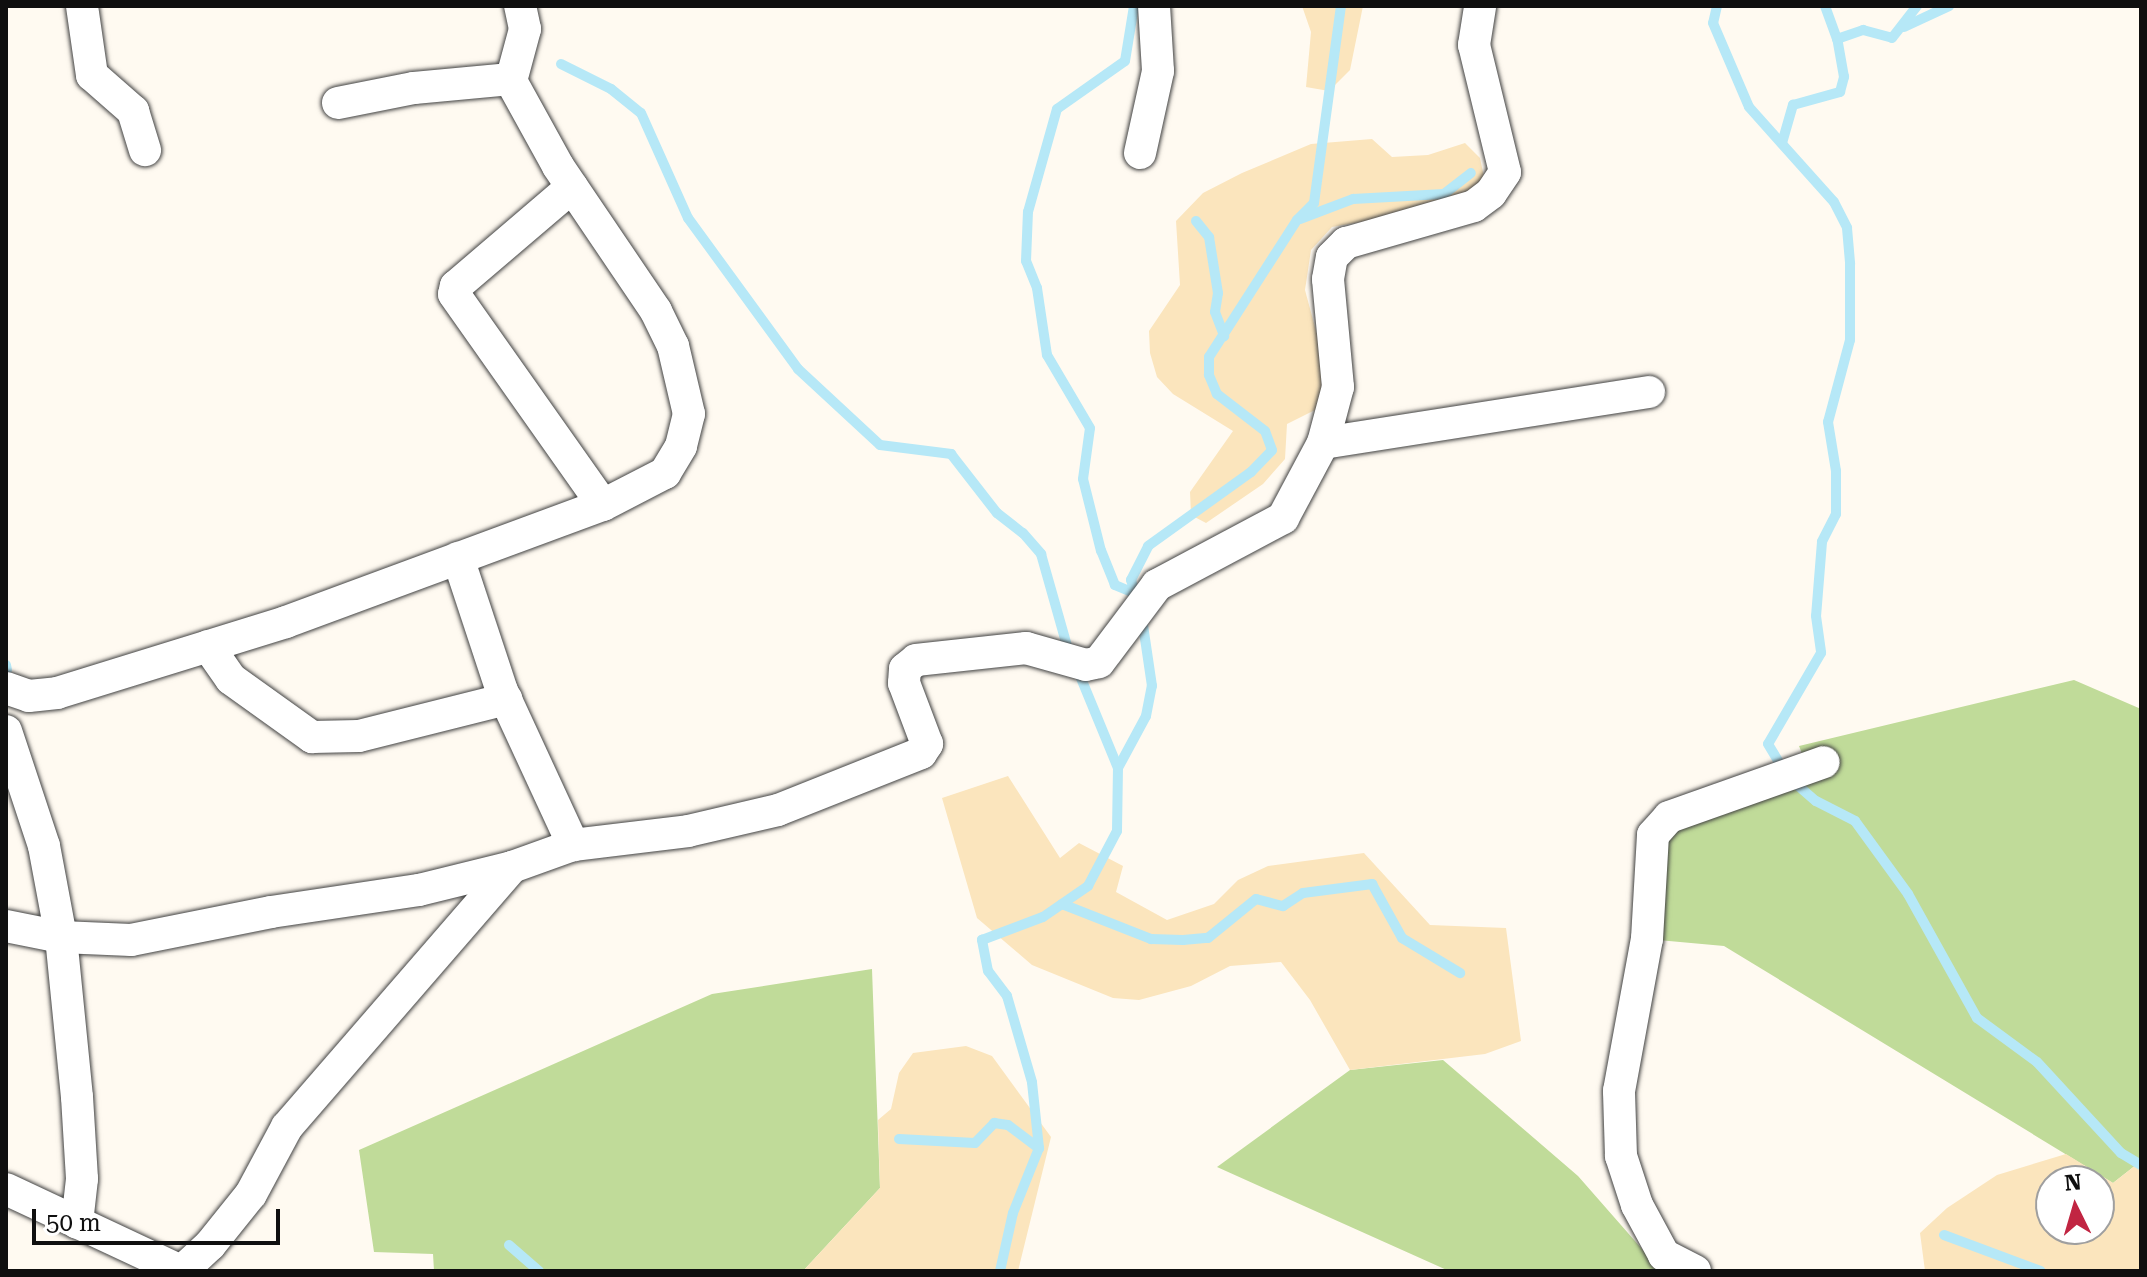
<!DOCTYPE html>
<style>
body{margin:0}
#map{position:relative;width:2147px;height:1277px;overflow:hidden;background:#fffaf1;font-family:"Roboto Serif",serif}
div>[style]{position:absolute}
.forest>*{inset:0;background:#c0db99}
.sand>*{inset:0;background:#fbe5bd}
.stream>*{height:10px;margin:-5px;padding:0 5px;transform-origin:5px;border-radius:5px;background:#b6e8f7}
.roads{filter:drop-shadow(0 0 2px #424242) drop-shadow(0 0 2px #424242)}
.minor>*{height:32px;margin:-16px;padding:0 16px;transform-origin:16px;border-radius:16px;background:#fff}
span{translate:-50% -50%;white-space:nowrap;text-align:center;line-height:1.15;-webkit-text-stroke:8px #fff;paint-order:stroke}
.frame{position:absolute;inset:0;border:8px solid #0f0f0f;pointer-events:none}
.north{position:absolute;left:2035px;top:1165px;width:80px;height:80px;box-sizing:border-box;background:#fff;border:2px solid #9f9f9f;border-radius:50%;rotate:355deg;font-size:22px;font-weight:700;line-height:32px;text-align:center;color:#0f0f0f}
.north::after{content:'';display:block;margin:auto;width:28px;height:36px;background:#c12542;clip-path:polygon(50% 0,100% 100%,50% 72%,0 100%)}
.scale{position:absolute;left:32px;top:1209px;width:248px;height:36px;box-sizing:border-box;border:4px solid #0f0f0f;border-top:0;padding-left:10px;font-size:24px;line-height:28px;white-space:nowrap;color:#0f0f0f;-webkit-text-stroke:6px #fff;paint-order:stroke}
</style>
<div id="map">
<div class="forest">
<i style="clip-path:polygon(2074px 680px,2141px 709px,2141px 1161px,2113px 1183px,1724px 946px,1647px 939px,1649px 818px,1809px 771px,1799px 746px)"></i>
<i style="clip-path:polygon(872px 969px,880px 1188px,803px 1271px,434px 1271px,433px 1254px,374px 1252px,359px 1150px,712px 994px)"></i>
<i style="clip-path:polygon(1443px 1060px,1578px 1176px,1649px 1257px,1682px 1271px,1449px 1271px,1217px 1167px,1350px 1070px)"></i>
</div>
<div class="sand">
<i style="clip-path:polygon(1302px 6px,1363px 6px,1350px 70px,1329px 91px,1306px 87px,1311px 32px)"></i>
<i style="clip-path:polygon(1372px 139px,1392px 157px,1428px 155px,1465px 143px,1480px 158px,1484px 177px,1474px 192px,1442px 208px,1332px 227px,1311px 250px,1305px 290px,1330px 383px,1321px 407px,1287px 424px,1285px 459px,1263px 484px,1206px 523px,1191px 515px,1190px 492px,1233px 431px,1173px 394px,1157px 377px,1150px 353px,1149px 331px,1180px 285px,1176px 221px,1203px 193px,1242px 173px,1311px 144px)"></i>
<i style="clip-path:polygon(1008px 776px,1060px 858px,1079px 843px,1123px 866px,1116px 892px,1167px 920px,1214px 904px,1238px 880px,1268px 866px,1364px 853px,1430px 925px,1506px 928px,1521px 1041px,1485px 1054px,1350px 1070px,1310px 1000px,1281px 962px,1230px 966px,1191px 986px,1139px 1000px,1113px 998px,1032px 965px,977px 918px,942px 798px)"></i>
<i style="clip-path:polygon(966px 1046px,992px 1056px,1051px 1137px,1018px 1271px,803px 1271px,880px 1188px,878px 1120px,891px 1109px,899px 1073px,913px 1053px)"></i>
<i style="clip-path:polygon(evenodd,2066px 1154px,2113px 1183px,2141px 1161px,2141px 1271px,1925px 1271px,1920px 1233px,1947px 1208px,1997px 1175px,2066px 1154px,2099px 1181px,2099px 1229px,2051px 1229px,2051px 1181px,2099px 1181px)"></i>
</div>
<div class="stream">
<i style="left:1717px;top:6px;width:17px;rotate:103deg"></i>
<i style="left:1713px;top:23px;width:91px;rotate:66.8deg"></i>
<i style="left:1749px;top:107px;width:127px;rotate:48.2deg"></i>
<i style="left:1834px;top:202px;width:29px;rotate:63deg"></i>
<i style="left:1847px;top:228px;width:36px;rotate:85deg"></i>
<i style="left:1850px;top:264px;width:76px;rotate:90deg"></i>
<i style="left:1850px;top:340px;width:85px;rotate:105deg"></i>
<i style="left:1828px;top:422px;width:50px;rotate:80.7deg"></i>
<i style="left:1836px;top:471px;width:43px;rotate:90deg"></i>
<i style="left:1836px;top:514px;width:31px;rotate:117deg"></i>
<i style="left:1822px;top:542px;width:74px;rotate:94.6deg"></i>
<i style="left:1816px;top:616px;width:37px;rotate:82deg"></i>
<i style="left:1821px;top:653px;width:105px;rotate:120.2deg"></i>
<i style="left:1768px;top:744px;width:37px;rotate:59deg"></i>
<i style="left:1787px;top:776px;width:38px;rotate:41deg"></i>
<i style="left:1816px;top:801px;width:44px;rotate:27.1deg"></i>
<i style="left:1855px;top:821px;width:90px;rotate:54deg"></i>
<i style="left:1908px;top:894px;width:142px;rotate:60.9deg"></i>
<i style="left:1977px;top:1018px;width:74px;rotate:36.3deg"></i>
<i style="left:2037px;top:1062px;width:124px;rotate:47.3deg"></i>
<i style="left:2121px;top:1153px;width:23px;rotate:31deg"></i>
<i style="left:1825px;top:6px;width:35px;rotate:70deg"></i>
<i style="left:1904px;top:27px;width:50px;rotate:-25deg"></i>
<i style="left:561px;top:64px;width:56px;rotate:26.6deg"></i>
<i style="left:611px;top:89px;width:38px;rotate:39deg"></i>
<i style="left:641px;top:113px;width:115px;rotate:65.9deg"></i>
<i style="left:688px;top:218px;width:187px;rotate:53.9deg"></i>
<i style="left:798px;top:369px;width:112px;rotate:42.8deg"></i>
<i style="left:880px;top:445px;width:72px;rotate:7.2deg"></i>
<i style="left:951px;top:454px;width:75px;rotate:52.1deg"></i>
<i style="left:997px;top:513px;width:33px;rotate:38deg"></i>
<i style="left:1023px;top:533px;width:28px;rotate:49deg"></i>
<i style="left:1041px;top:554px;width:103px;rotate:74.2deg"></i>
<i style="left:1782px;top:143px;width:40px;rotate:-74deg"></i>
<i style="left:1793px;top:105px;width:49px;rotate:-15.5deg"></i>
<i style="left:1840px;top:92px;width:16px;rotate:-75deg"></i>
<i style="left:1844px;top:77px;width:39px;rotate:-100deg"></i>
<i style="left:1837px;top:39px;width:28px;rotate:-19deg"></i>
<i style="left:1863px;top:30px;width:30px;rotate:15deg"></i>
<i style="left:1892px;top:38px;width:41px;rotate:-52deg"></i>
<i style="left:1300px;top:219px;width:57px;rotate:-20.7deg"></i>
<i style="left:1353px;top:199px;width:91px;rotate:-3.1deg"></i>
<i style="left:1444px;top:194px;width:34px;rotate:-38deg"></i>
<i style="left:1196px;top:221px;width:21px;rotate:51deg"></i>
<i style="left:1209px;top:237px;width:57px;rotate:80.9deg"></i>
<i style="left:1218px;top:293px;width:19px;rotate:99deg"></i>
<i style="left:1215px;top:312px;width:26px;rotate:69deg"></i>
<i style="left:1134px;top:593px;width:21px;rotate:-157deg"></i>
<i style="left:1115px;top:585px;width:37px;rotate:-112deg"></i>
<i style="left:1101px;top:551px;width:74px;rotate:-104deg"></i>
<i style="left:1083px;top:479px;width:51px;rotate:-82.2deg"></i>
<i style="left:1090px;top:428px;width:85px;rotate:-120.5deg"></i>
<i style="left:1047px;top:355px;width:68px;rotate:-98.5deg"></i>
<i style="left:1037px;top:288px;width:29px;rotate:-112deg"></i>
<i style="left:1026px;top:261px;width:49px;rotate:-87.7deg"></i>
<i style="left:1028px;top:212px;width:107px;rotate:-74.3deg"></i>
<i style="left:1057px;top:109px;width:83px;rotate:-35.2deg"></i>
<i style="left:1125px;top:61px;width:56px;rotate:-80.7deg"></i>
<i style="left:1137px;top:602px;width:23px;rotate:-105deg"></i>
<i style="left:1131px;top:580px;width:38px;rotate:-63deg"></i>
<i style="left:1148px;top:546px;width:127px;rotate:-35.7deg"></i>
<i style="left:1251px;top:472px;width:30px;rotate:-46deg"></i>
<i style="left:1272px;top:450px;width:20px;rotate:-110deg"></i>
<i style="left:1265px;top:431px;width:61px;rotate:-142.4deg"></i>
<i style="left:1217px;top:394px;width:21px;rotate:-113deg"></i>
<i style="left:1209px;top:375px;width:18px;rotate:-90deg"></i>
<i style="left:1209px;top:357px;width:163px;rotate:-57.3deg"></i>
<i style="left:1297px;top:220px;width:24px;rotate:-45deg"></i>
<i style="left:1314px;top:203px;width:199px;rotate:-82.2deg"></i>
<i style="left:6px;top:665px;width:5px;rotate:79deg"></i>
<i style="left:1118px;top:768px;width:59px;rotate:-61.7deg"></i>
<i style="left:1146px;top:716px;width:31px;rotate:-79deg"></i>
<i style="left:1152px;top:686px;width:69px;rotate:-98.4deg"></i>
<i style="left:1062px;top:904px;width:96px;rotate:21.5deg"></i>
<i style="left:1151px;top:939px;width:32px;rotate:2deg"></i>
<i style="left:1183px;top:940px;width:25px;rotate:-5deg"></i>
<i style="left:1208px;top:938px;width:62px;rotate:-39.1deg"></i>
<i style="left:1256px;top:899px;width:28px;rotate:15deg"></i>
<i style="left:1283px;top:906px;width:24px;rotate:-33deg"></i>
<i style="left:1303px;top:893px;width:70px;rotate:-7.4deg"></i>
<i style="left:1372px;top:884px;width:62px;rotate:60.9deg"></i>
<i style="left:1402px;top:938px;width:68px;rotate:31.1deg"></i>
<i style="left:899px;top:1139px;width:76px;rotate:3deg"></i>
<i style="left:975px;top:1143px;width:28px;rotate:-46deg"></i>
<i style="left:994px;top:1123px;width:14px;rotate:8deg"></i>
<i style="left:1008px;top:1125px;width:39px;rotate:37deg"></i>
<i style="left:1944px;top:1235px;width:103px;rotate:20.4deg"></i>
<i style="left:509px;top:1245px;width:40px;rotate:41deg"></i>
<i style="left:1000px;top:1271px;width:59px;rotate:-77.4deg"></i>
<i style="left:1013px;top:1213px;width:70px;rotate:-68.2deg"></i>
<i style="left:1039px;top:1148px;width:66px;rotate:-96.1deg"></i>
<i style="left:1032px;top:1082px;width:90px;rotate:-106.2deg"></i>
<i style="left:1007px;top:996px;width:31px;rotate:-127deg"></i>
<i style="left:988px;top:971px;width:32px;rotate:-101deg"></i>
<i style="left:982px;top:940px;width:65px;rotate:-20.7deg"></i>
<i style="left:1043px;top:917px;width:55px;rotate:-34.6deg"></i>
<i style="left:1088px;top:886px;width:62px;rotate:-62.2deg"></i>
<i style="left:1117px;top:831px;width:63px;rotate:-89.1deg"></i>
<i style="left:1118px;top:768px;width:105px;rotate:-112.4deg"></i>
</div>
<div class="roads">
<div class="minor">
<i style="left:82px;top:6px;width:70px;rotate:81.8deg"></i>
<i style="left:92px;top:75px;width:55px;rotate:41.3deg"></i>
<i style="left:133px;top:111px;width:41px;rotate:72.9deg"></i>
<i style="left:338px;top:103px;width:77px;rotate:-11.2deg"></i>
<i style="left:414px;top:88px;width:97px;rotate:-5.3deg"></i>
<i style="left:1140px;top:153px;width:84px;rotate:-77.6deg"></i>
<i style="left:1158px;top:71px;width:65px;rotate:-93.5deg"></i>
<i style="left:572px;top:187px;width:153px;rotate:139.5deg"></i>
<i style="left:456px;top:286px;width:8px;rotate:104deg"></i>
<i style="left:454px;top:294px;width:258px;rotate:54.8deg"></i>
<i style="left:1323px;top:443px;width:58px;rotate:-75deg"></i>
<i style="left:1338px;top:387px;width:108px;rotate:-95.3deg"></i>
<i style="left:1328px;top:279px;width:22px;rotate:-80deg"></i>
<i style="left:1332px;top:257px;width:20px;rotate:-45deg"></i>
<i style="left:1346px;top:243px;width:133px;rotate:-16.1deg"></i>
<i style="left:1474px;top:206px;width:21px;rotate:-37deg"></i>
<i style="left:1491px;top:193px;width:25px;rotate:-56deg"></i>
<i style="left:1505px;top:172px;width:131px;rotate:-103.7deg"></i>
<i style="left:1474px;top:45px;width:39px;rotate:-81deg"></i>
<i style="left:458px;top:558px;width:140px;rotate:71.7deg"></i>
<i style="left:502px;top:691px;width:170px;rotate:65.2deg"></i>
<i style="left:208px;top:646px;width:40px;rotate:55.1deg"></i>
<i style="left:231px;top:679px;width:100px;rotate:35.6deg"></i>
<i style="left:312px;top:737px;width:47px;rotate:-1.2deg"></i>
<i style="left:359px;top:736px;width:152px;rotate:-14.1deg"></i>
<i style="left:6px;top:688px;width:24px;rotate:19deg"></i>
<i style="left:29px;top:696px;width:28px;rotate:-6deg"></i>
<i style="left:57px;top:693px;width:240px;rotate:-17.2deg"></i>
<i style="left:286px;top:622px;width:338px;rotate:-20.3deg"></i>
<i style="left:603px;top:505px;width:70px;rotate:-27.3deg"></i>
<i style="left:665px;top:473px;width:31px;rotate:-59deg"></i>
<i style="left:681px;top:446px;width:33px;rotate:-76deg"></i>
<i style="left:689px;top:414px;width:70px;rotate:-103.2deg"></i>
<i style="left:673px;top:346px;width:39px;rotate:-116deg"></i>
<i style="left:656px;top:311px;width:175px;rotate:-124.1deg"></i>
<i style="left:558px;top:166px;width:97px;rotate:-118.9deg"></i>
<i style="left:511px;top:81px;width:54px;rotate:-74.9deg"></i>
<i style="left:525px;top:29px;width:24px;rotate:-102deg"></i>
<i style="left:6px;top:731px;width:121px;rotate:71.7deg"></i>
<i style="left:44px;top:846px;width:93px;rotate:79.4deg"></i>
<i style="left:61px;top:937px;width:161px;rotate:84.3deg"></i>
<i style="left:77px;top:1097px;width:82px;rotate:86.5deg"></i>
<i style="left:82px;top:1179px;width:44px;rotate:96.5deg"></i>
<i style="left:6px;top:926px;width:56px;rotate:11.3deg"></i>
<i style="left:61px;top:937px;width:70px;rotate:2.5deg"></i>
<i style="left:131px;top:940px;width:143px;rotate:-11.3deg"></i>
<i style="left:271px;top:912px;width:150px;rotate:-8.5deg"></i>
<i style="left:419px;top:890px;width:96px;rotate:-13.9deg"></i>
<i style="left:512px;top:867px;width:65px;rotate:-19.8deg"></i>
<i style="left:573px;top:845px;width:116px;rotate:-6.9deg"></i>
<i style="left:688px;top:831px;width:92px;rotate:-13.1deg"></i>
<i style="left:778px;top:810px;width:154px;rotate:-21.7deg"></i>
<i style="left:921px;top:753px;width:11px;rotate:-56deg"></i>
<i style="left:927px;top:744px;width:65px;rotate:-110.7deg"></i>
<i style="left:904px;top:683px;width:14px;rotate:-86deg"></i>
<i style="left:905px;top:669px;width:14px;rotate:-39deg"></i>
<i style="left:916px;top:660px;width:111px;rotate:-6.2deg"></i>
<i style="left:1026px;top:648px;width:62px;rotate:15.8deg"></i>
<i style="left:1086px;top:665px;width:13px;rotate:-13deg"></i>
<i style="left:1099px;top:662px;width:96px;rotate:-53deg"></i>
<i style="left:1157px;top:585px;width:143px;rotate:-28deg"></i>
<i style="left:1283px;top:518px;width:85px;rotate:-61.9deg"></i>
<i style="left:1323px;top:443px;width:330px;rotate:-8.9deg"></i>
<i style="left:6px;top:1189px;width:193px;rotate:25.1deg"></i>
<i style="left:182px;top:1271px;width:38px;rotate:-43deg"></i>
<i style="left:210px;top:1245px;width:65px;rotate:-51.2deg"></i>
<i style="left:251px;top:1194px;width:76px;rotate:-61.8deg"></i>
<i style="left:287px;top:1127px;width:344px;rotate:-49.1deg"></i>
<i style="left:1695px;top:1271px;width:35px;rotate:-153deg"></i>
<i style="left:1664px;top:1255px;width:57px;rotate:-118.4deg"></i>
<i style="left:1637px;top:1205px;width:52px;rotate:-108.1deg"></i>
<i style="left:1621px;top:1156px;width:65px;rotate:-91.8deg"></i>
<i style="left:1619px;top:1091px;width:155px;rotate:-79.6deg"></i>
<i style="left:1647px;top:939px;width:104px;rotate:-86.7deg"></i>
<i style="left:1653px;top:835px;width:24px;rotate:-48deg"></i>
<i style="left:1669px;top:817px;width:164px;rotate:-19.5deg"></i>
</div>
</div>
<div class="frame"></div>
<div class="north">N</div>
<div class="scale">50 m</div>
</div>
